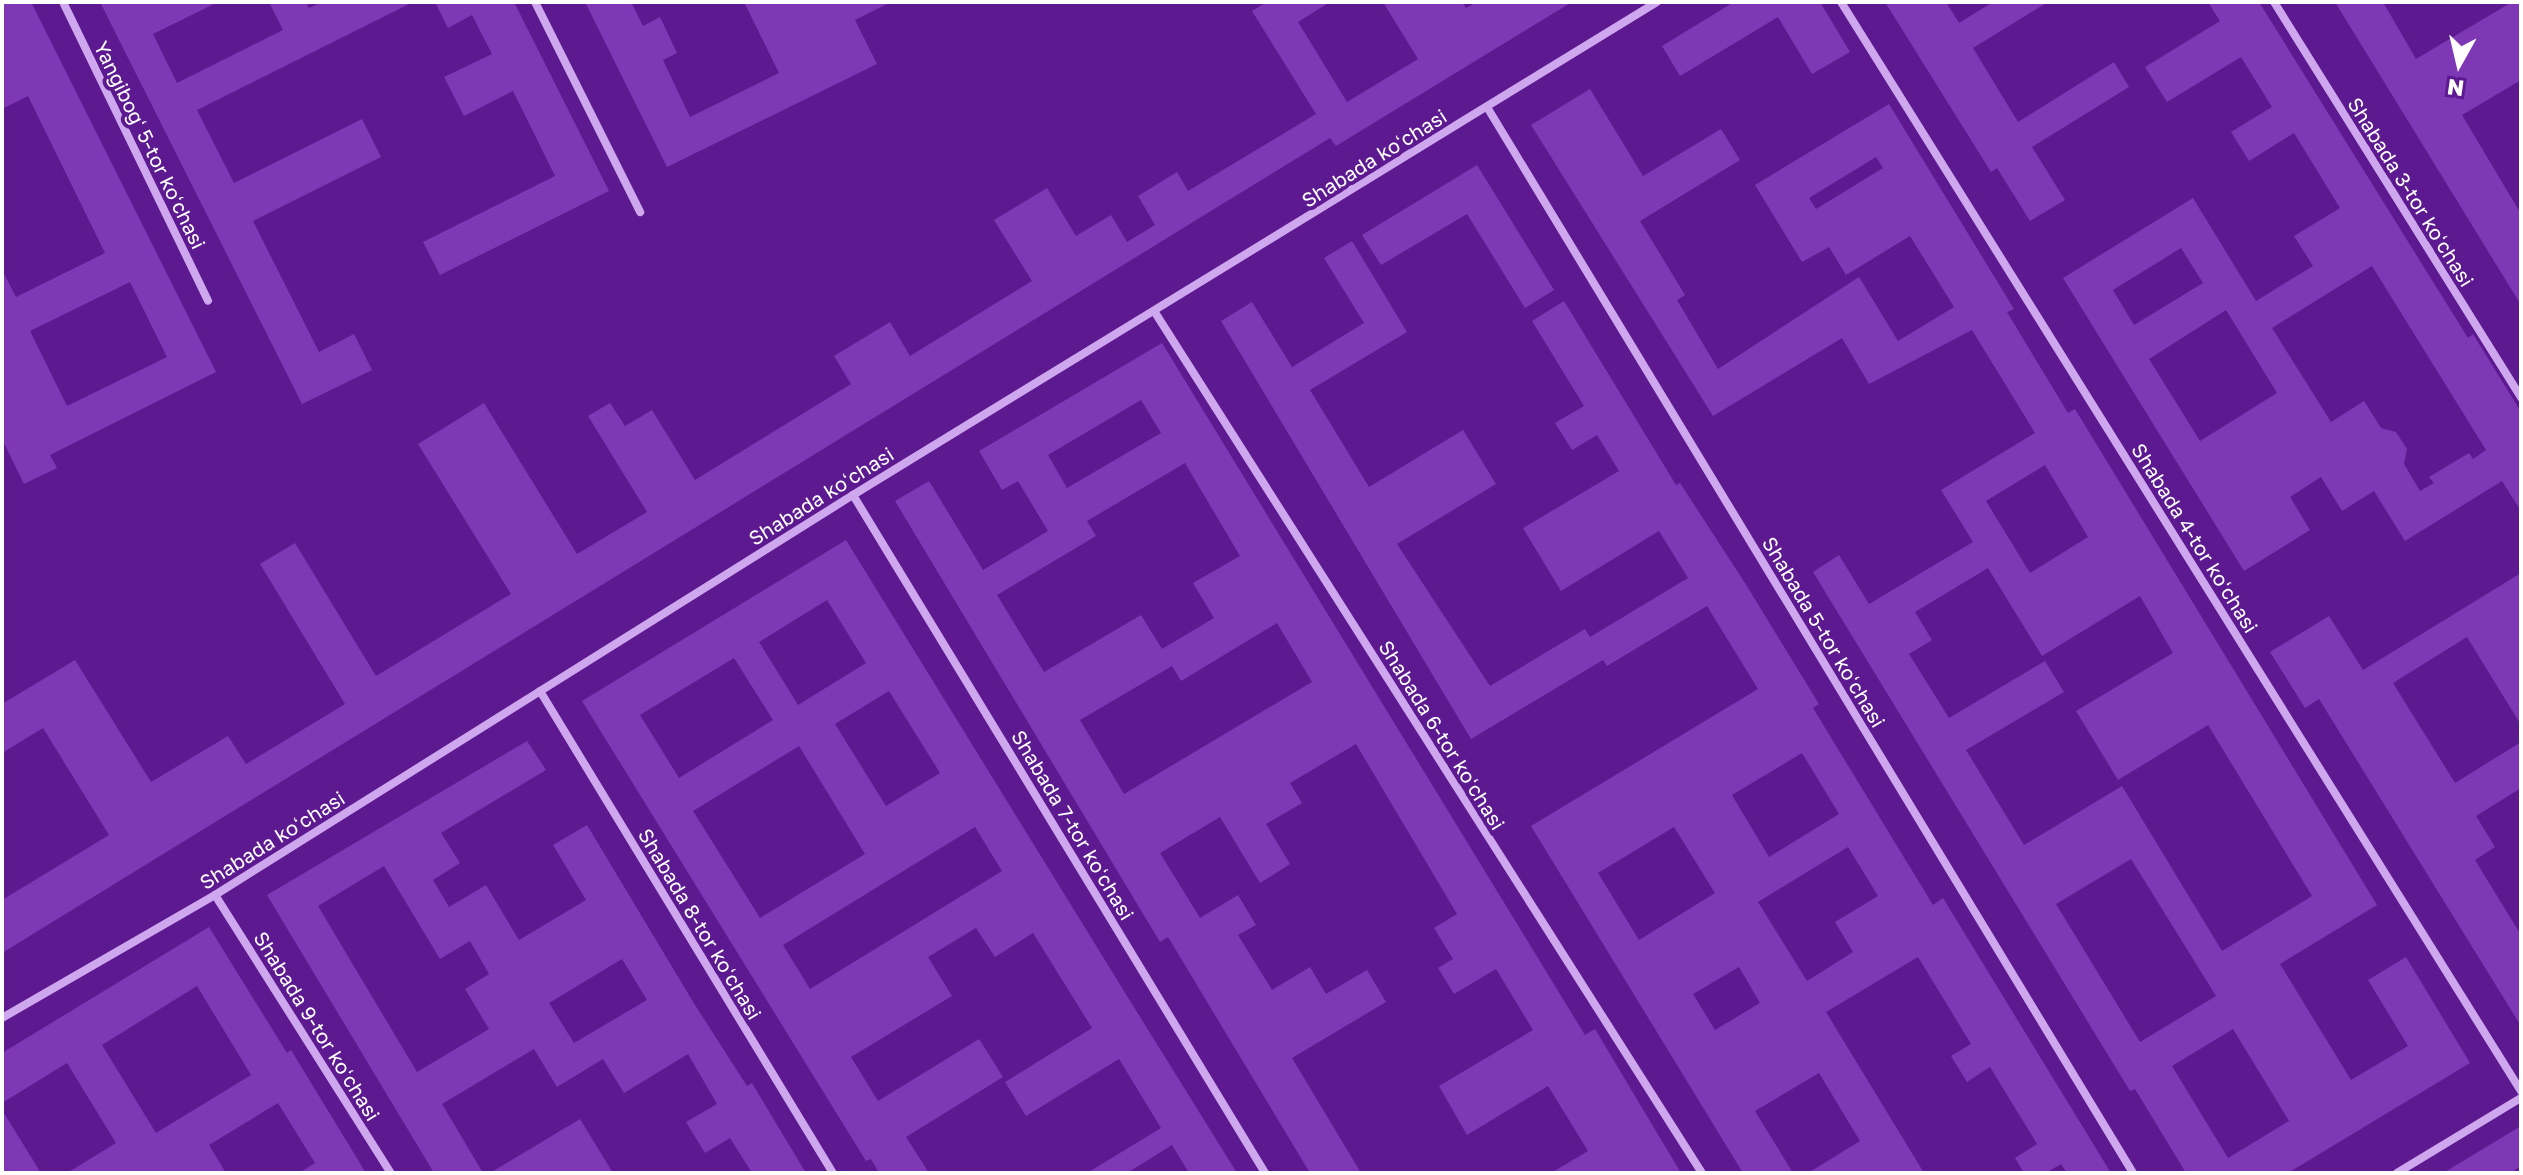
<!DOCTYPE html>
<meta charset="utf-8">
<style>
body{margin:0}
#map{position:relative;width:2523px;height:1175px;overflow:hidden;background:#5d1990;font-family:"Golos Text",sans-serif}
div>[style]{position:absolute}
.building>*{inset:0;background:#7e38b5}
.minor>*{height:8px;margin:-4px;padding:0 4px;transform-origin:4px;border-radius:4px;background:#cfa7ef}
span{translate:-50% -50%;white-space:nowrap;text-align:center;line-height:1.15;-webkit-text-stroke:8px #5d1990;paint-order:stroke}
.street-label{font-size:20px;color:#fff}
.frame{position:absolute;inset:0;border:4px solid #fff;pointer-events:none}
.north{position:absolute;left:2419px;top:24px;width:80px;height:80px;-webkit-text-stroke:6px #5d1990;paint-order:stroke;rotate:188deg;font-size:22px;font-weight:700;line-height:32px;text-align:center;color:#fff}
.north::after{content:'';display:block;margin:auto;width:28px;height:36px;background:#fff;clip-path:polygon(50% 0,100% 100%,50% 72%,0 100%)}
</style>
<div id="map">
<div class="building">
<i style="clip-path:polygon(evenodd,2px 2px,31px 2px,216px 372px,50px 455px,57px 468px,24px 484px,2px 439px,2px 270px,16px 297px,105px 253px,28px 96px,2px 109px,2px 2px,130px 282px,167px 357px,67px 406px,30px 331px,130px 282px)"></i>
<i style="clip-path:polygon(100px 2px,218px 2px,153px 34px,177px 83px,283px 30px,269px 2px,306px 2px,309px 8px,322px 2px,413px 2px,197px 110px,234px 183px,362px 119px,381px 157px,253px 221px,319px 352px,354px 334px,372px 370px,302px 404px)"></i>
<i style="clip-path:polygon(435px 2px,514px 2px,609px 191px,440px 275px,423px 242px,555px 176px,513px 91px,464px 116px,444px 77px,492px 54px,472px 15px,448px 28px)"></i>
<i style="clip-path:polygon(585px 2px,631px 2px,643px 26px,660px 17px,677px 53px,663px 60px,690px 117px,779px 73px,744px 2px,891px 2px,855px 20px,877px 64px,667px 167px)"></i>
<i style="clip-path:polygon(1267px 2px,1330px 2px,1298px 22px,1347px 102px,1418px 59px,1383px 2px,1462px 2px,1466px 8px,1477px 2px,1572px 2px,1336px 146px,1330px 138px,2px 953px,2px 900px,109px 835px,43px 728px,2px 753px,2px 704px,75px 660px,151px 782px,228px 736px,246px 764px,345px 704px,260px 564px,295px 543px,376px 676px,511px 594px,418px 444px,484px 403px,577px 554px,647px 512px,588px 416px,610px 403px,625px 426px,652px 410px,695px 480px,851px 384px,834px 356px,890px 322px,910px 356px,1032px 281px,994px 220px,1047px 188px,1076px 236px,1111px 215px,1127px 242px,1155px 225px,1138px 196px,1177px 172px,1188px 191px,1316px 114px,1252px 11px)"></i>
<i style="clip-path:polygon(1734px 2px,1820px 2px,1850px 52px,1812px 74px,1778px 17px,1680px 76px,1662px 46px)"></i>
<i style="clip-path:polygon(1885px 2px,1946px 2px,1959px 23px,1993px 2px,2048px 2px,1973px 48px,2018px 122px,2114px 62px,2129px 87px,2032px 147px,2065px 200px,2030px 221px,1997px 168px,1991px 172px)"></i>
<i style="clip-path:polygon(evenodd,2208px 2px,2259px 2px,2468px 338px,2473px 334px,2521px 412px,2521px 511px,2502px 481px,2405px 541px,2374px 491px,2342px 511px,2321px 477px,2290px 497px,2310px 530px,2244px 571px,2063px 278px,2193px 198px,2256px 301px,2313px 266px,2294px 236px,2340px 208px,2294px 133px,2249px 161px,2231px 132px,2272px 107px,2241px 57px,2167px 102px,2145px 67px,2220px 21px,2208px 2px,2181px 248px,2203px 283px,2134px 325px,2113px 290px,2181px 248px,2208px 2px,2372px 266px,2486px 450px,2473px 459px,2469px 453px,2429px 477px,2434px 483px,2420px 491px,2404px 464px,2407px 449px,2396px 432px,2381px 428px,2364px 401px,2331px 422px,2272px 328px,2372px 266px,2208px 2px,2226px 310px,2277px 393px,2200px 441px,2149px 359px,2226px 310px)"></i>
<i style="clip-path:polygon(2335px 2px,2383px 2px,2416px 59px,2512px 2px,2521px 2px,2521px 80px,2462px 115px,2521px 214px,2521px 305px)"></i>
<i style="clip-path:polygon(evenodd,1590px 89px,1643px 176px,1721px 129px,1740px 160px,1640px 221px,1685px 295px,1677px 300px,1718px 369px,1859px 277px,1898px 341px,1954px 307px,1910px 236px,1846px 275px,1829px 247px,1802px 262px,1755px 185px,1889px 104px,2014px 309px,2007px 312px,2068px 413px,2075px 409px,2377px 905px,2280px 964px,2351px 1080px,2408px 1046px,2368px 980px,2406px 957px,2470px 1063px,2288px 1173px,2186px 1173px,2135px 1089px,2130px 1091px,1813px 572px,1839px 555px,1869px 604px,1973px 542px,1941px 490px,2035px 433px,1972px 330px,1869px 384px,1842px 338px,1713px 416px,1531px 125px,1590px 89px,1876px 157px,1883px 168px,1816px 209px,1809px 198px,1876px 157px,1590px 89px,2045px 465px,2088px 537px,2030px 573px,1986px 501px,2045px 465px,1590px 89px,1988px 568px,2042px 656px,2140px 596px,2173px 653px,2076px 711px,2118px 780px,2208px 725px,2312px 896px,2222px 951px,2122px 786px,2024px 845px,1966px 750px,2064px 692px,2045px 661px,1949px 718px,1909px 654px,1932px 640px,1915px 612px,1988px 568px,1590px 89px,2131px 859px,2216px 996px,2140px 1042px,2056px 904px,2131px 859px,1590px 89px,2233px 1029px,2289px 1121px,2228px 1158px,2172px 1066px,2233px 1029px)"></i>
<i style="clip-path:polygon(1477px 165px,1554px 290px,1525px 308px,1467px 214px,1381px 265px,1362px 235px)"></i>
<i style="clip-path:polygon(evenodd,1352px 241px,1407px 332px,1310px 390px,1369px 487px,1463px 430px,1496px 484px,1397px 544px,1490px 686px,1585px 629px,1590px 637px,1688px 578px,1659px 531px,1561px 591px,1523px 528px,1619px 471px,1597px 435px,1572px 450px,1555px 423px,1584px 406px,1532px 321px,1564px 301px,1676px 485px,1680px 483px,1745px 583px,1819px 704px,1813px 708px,1933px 905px,1943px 898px,2111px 1173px,2067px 1173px,2061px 1164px,2046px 1173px,2024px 1173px,2015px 1158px,2037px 1144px,1990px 1067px,1967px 1082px,1951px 1056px,1971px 1044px,1918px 957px,1826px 1012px,1924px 1173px,1808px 1173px,1860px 1141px,1819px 1073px,1755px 1111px,1793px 1173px,1743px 1173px,1531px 826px,1758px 689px,1707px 606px,1607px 666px,1603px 660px,1471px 739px,1221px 321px,1252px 302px,1292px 367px,1364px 323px,1324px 258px,1352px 241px,1802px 753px,1839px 814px,1769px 857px,1732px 795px,1802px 753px,1352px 241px,1674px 827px,1715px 893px,1639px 940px,1598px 873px,1674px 827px,1352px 241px,1848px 847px,1878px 896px,1835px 922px,1853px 952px,1807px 981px,1758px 902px,1848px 847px,1352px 241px,1739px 967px,1760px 1003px,1715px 1030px,1693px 994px,1739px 967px)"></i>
<i style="clip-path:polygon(evenodd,1162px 343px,1585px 1035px,1595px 1029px,1681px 1173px,1551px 1173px,1588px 1151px,1548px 1086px,1467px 1135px,1439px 1086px,1533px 1030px,1496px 969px,1454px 994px,1438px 968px,1453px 959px,1434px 928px,1457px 914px,1356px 744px,1290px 783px,1302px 803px,1266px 824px,1290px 864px,1260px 883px,1220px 817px,1160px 853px,1200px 918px,1238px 895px,1256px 925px,1238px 935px,1272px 990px,1310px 967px,1326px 994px,1367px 970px,1386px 1002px,1292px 1058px,1361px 1173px,1310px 1173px,1168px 937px,1160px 942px,895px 501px,929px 481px,983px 570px,1048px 531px,1018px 481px,1002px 490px,979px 451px,1162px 343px,1141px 400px,1161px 433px,1067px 488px,1048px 455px,1141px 400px,1162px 343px,1185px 463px,1240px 556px,1193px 583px,1214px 618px,1162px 649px,1141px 615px,1044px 672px,997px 595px,1096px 536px,1087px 521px,1185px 463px,1162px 343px,1277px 623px,1312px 682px,1124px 794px,1080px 720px,1172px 666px,1181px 681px,1277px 623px)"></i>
<i style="clip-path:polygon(evenodd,846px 540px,1132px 1004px,1237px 1173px,1189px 1173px,1172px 1145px,1127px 1173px,1087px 1173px,1161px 1128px,1119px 1059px,1026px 1116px,1005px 1082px,1092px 1028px,1033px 933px,995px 957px,976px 928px,928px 957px,952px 996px,851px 1057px,878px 1101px,979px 1039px,1003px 1077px,906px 1137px,929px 1173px,879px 1173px,871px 1159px,866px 1161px,582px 701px,846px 540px,827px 600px,866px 663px,798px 705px,759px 642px,827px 600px,846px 540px,734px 658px,773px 720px,679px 778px,640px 715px,734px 658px,846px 540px,889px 691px,940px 773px,886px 806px,835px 724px,889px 691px,846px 540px,799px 746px,865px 854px,760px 918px,693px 811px,799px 746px,846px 540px,975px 827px,1002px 871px,810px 989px,783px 945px,975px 827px)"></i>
<i style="clip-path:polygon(2521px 573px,2521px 725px,2467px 637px,2393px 683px,2455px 783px,2521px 742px,2521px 788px,2476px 816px,2495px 847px,2475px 860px,2521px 935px,2521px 1026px,2319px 699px,2305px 708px,2270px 652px,2329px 616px,2363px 670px)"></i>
<i style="clip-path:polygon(evenodd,527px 741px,546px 770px,441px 833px,460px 863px,433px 880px,449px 907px,486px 885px,519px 940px,586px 900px,553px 845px,587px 825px,695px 1005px,747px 1086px,752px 1083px,806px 1173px,752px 1173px,730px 1138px,705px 1153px,686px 1122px,717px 1104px,688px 1054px,624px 1093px,603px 1059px,557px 1087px,534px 1049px,442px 1104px,483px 1173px,434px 1173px,267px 895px,527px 741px,384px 866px,440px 959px,470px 941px,489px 974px,465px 989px,489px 1029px,417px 1072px,318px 906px,384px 866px,527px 741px,622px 959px,647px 1000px,574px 1043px,549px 1003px,622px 959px)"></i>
<i style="clip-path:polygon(evenodd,209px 927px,287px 1053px,291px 1050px,366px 1173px,299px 1173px,315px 1163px,278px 1103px,209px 1145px,226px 1173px,67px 1173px,116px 1143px,67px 1063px,2px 1103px,2px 1053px,209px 927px,197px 986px,251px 1075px,156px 1133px,102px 1045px,197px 986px)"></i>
<i style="clip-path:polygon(2px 1110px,41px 1173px,2px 1173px)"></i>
<i style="clip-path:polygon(580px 1119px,613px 1173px,490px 1173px)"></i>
<i style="clip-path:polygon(2521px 1126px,2521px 1166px,2510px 1173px,2443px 1173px)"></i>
</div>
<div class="minor">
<i style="left:63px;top:2px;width:332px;rotate:64.1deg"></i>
<i style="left:535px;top:2px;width:235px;rotate:63.4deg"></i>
<i style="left:1841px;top:2px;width:1284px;rotate:58.02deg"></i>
<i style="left:2274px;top:2px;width:467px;rotate:58deg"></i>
<i style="left:1487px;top:107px;width:1246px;rotate:58.78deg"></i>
<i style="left:1156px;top:314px;width:1018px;rotate:57.56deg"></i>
<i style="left:853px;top:495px;width:793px;rotate:58.71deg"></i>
<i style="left:540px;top:691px;width:564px;rotate:58.71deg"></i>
<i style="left:215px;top:895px;width:329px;rotate:57.7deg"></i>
<i style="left:2px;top:1018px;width:246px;rotate:-30deg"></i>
<i style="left:215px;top:895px;width:753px;rotate:-32.09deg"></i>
<i style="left:853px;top:495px;width:943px;rotate:-31.52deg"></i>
<i style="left:2397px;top:1173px;width:145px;rotate:-31.2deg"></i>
</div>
<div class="street-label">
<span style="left:150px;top:145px;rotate:64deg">Yangibogʻ 5-tor koʻchasi</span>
<span style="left:1374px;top:158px;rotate:-32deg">Shabada koʻchasi</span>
<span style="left:2411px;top:192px;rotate:58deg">Shabada 3-tor koʻchasi</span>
<span style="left:821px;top:496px;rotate:-32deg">Shabada koʻchasi</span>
<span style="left:2195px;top:538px;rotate:58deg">Shabada 4-tor koʻchasi</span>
<span style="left:1824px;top:632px;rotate:59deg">Shabada 5-tor koʻchasi</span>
<span style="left:1442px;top:735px;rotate:58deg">Shabada 6-tor koʻchasi</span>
<span style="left:1073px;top:825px;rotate:59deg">Shabada 7-tor koʻchasi</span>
<span style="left:272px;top:840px;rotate:-32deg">Shabada koʻchasi</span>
<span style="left:700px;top:924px;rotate:59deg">Shabada 8-tor koʻchasi</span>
<span style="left:317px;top:1026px;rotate:58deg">Shabada 9-tor koʻchasi</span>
</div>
<div class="frame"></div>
<div class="north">N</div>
</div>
